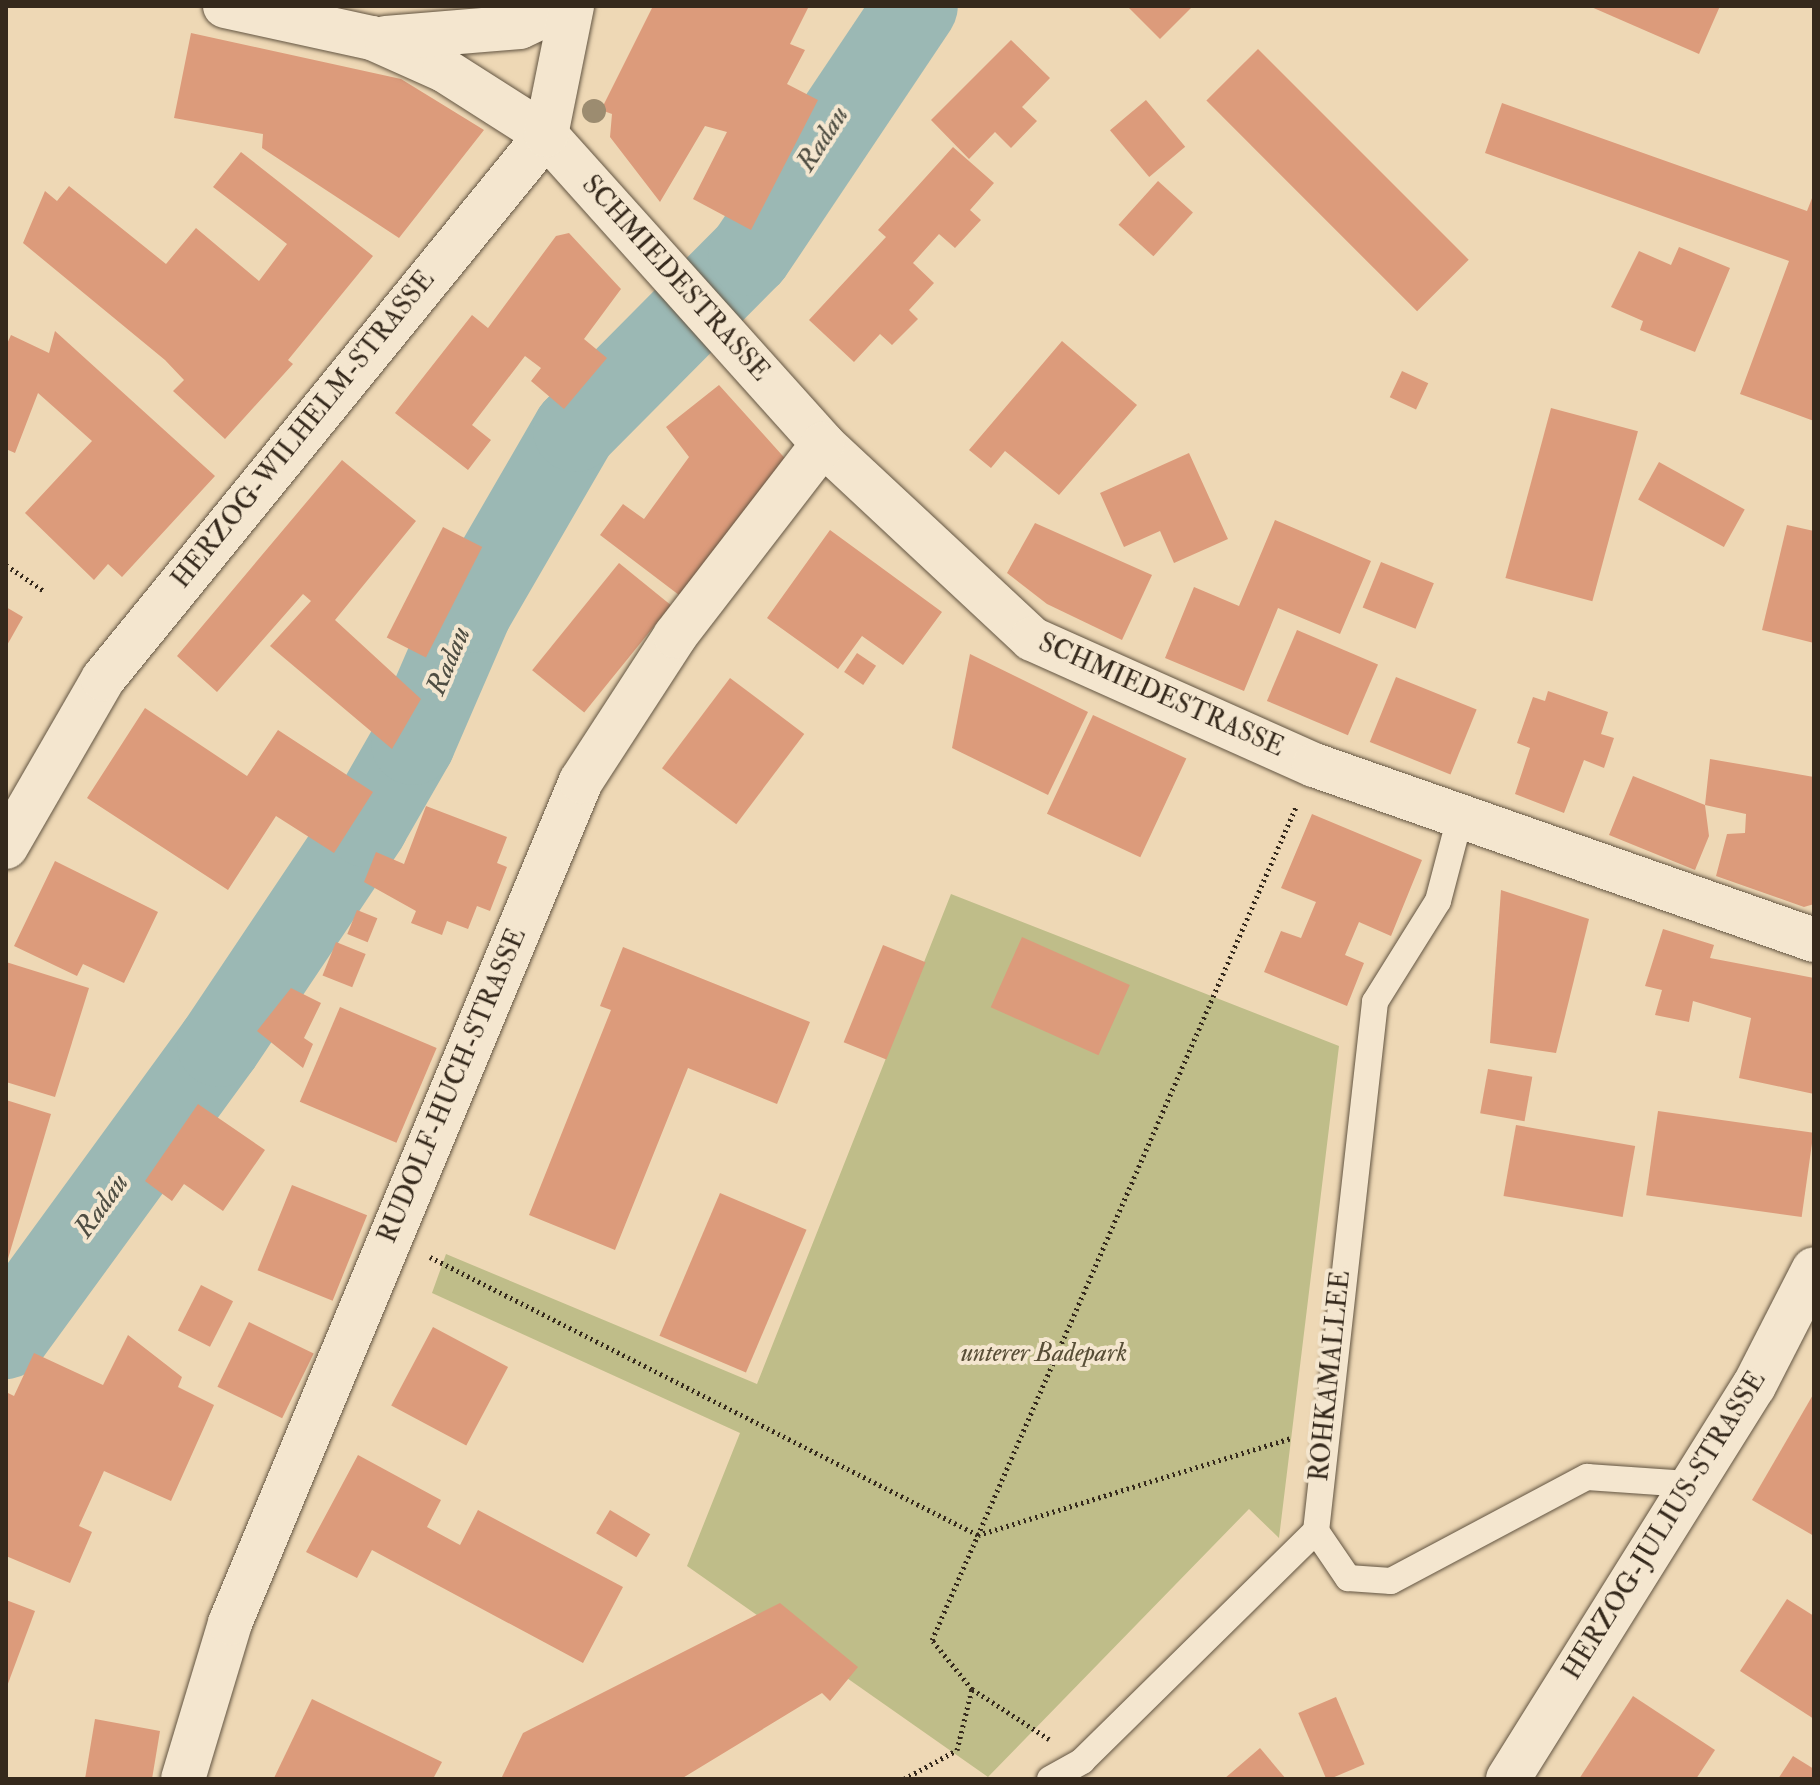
<!DOCTYPE html>
<style>
body{margin:0}
#map{position:relative;width:1820px;height:1785px;overflow:hidden;background:#eed8b5;font-family:"IM FELL Double Pica",serif}
div>[style]{position:absolute}
.green>*{inset:0;background:#bfbd89}
.river>*{height:84px;margin:-42px;padding:0 42px;transform-origin:42px;border-radius:42px;background:#9bb8b4}
.building>*{inset:0;background:#dc9b7b;transform-origin:0 0}
.path>*{height:5px;margin-top:-2.5px;transform-origin:0;background:repeating-linear-gradient(90deg,#35291c 0 2px,transparent 0 6px)}
.roads{filter:drop-shadow(0 0 2px #635542) drop-shadow(0 0 2px #635542)}
.lane>*{height:26px;margin:-13px;padding:0 13px;transform-origin:13px;border-radius:13px;background:#f4e6cf}
.street>*{height:44px;margin:-22px;padding:0 22px;transform-origin:22px;border-radius:22px;background:#f4e6cf}
.trees>*{width:24px;height:24px;margin:-12px;border-radius:50%;background:#9c8c70}
span{translate:-50% -50%;white-space:nowrap;text-align:center;line-height:1.15;-webkit-text-stroke:8px #f4e6cf;paint-order:stroke}
.street-label{font-size:26px;color:#35291c}
.park-label{font-size:26px;color:#584e37;font-style:italic}
.water-label{font-size:28px;color:#4e4d42;font-style:italic}
.frame{position:absolute;inset:0;border:8px solid #35291c;pointer-events:none}
</style>
<div id="map">
<div class="green">
<i style="clip-path:polygon(951px 894px,1339px 1046px,1279px 1538px,1249px 1509px,988px 1777px,687px 1566px,740px 1433px,432px 1293px,446px 1254px,757px 1384px)"></i>
</div>
<div class="river">
<i style="left:6px;top:1337px;width:361px;rotate:-53.9deg"></i>
<i style="left:219px;top:1045px;width:265px;rotate:-56.2deg"></i>
<i style="left:366px;top:825px;width:95px;rotate:-60.2deg"></i>
<i style="left:413px;top:743px;width:144px;rotate:-66.6deg"></i>
<i style="left:470px;top:611px;width:209px;rotate:-59.9deg"></i>
<i style="left:575px;top:430px;width:248px;rotate:-45.2deg"></i>
<i style="left:750px;top:254px;width:298px;rotate:-56.2deg"></i>
</div>
<div class="building">
<i style="clip-path:polygon(653px 6px,809px 6px,790px 44px,805px 50px,787px 84px,818px 100px,751px 230px,693px 199px,727px 132px,705px 126px,660px 202px,610px 137px,612px 114px,601px 110px)"></i>
<i style="clip-path:polygon(1127px 6px,1193px 6px,1160px 39px)"></i>
<i style="clip-path:polygon(1589px 6px,1720px 6px,1699px 54px)"></i>
<i style="clip-path:polygon(191px 33px,401px 79px,484px 130px,399px 238px,262px 148px,263px 134px,174px 118px)"></i>
<i style="clip-path:polygon(1011px 40px,1050px 78px,1022px 107px,1037px 121px,1011px 148px,995px 132px,969px 159px,931px 120px)"></i>
<i style="left:1258px;top:49px;width:298px;height:73px;rotate:45deg"></i>
<i style="left:1146px;top:100px;width:61px;height:47px;rotate:50deg"></i>
<i style="clip-path:polygon(1502px 103px,1807px 211px,1814px 193px,1814px 421px,1740px 394px,1789px 261px,1485px 153px)"></i>
<i style="clip-path:polygon(953px 147px,994px 183px,970px 210px,981px 220px,955px 248px,939px 234px,913px 263px,934px 283px,909px 310px,918px 319px,892px 345px,880px 334px,854px 362px,809px 320px,886px 237px,878px 230px)"></i>
<i style="clip-path:polygon(241px 152px,373px 256px,288px 360px,293px 364px,225px 439px,173px 391px,184px 380px,165px 360px,23px 243px,45px 191px,57px 201px,69px 186px,166px 264px,196px 228px,259px 281px,287px 244px,213px 187px)"></i>
<i style="left:1158px;top:181px;width:47px;height:59px;rotate:42deg"></i>
<i style="clip-path:polygon(569px 233px,621px 289px,584px 339px,607px 358px,564px 409px,531px 381px,541px 368px,525px 356px,472px 425px,491px 440px,468px 470px,395px 413px,472px 315px,488px 328px,556px 236px)"></i>
<i style="clip-path:polygon(1679px 247px,1730px 268px,1695px 352px,1640px 330px,1643px 321px,1611px 307px,1639px 251px,1671px 265px)"></i>
<i style="clip-path:polygon(55px 331px,215px 476px,122px 577px,108px 564px,94px 580px,25px 513px,92px 441px,38px 393px,15px 453px,6px 449px,6px 346px,11px 335px,49px 353px)"></i>
<i style="clip-path:polygon(1062px 341px,1137px 405px,1059px 495px,1005px 451px,991px 468px,969px 450px)"></i>
<i style="left:1402px;top:371px;width:29px;height:29px;rotate:25deg"></i>
<i style="clip-path:polygon(719px 385px,790px 464px,679px 595px,600px 535px,623px 504px,644px 519px,689px 457px,666px 427px)"></i>
<i style="left:1551px;top:408px;width:90px;height:176px;rotate:15deg"></i>
<i style="clip-path:polygon(1189px 453px,1228px 539px,1174px 563px,1160px 531px,1124px 547px,1100px 493px)"></i>
<i style="clip-path:polygon(342px 460px,416px 521px,335px 620px,421px 699px,392px 749px,270px 646px,311px 601px,303px 594px,217px 692px,177px 656px)"></i>
<i style="left:1659px;top:462px;width:98px;height:43px;rotate:29deg"></i>
<i style="clip-path:polygon(1275px 520px,1371px 561px,1340px 634px,1278px 608px,1244px 691px,1165px 658px,1194px 587px,1239px 606px)"></i>
<i style="clip-path:polygon(1035px 523px,1152px 575px,1122px 640px,1047px 604px,1007px 573px)"></i>
<i style="clip-path:polygon(1787px 525px,1814px 531px,1814px 643px,1762px 630px)"></i>
<i style="left:443px;top:527px;width:44px;height:124px;rotate:27deg"></i>
<i style="clip-path:polygon(830px 530px,942px 612px,903px 665px,862px 636px,838px 669px,767px 618px)"></i>
<i style="left:1381px;top:562px;width:57px;height:49px;rotate:22deg"></i>
<i style="left:619px;top:563px;width:67px;height:138px;rotate:39deg"></i>
<i style="clip-path:polygon(6px 607px,23px 617px,6px 647px)"></i>
<i style="left:1297px;top:630px;width:88px;height:77px;rotate:23deg"></i>
<i style="left:857px;top:653px;width:23px;height:23px;rotate:34deg"></i>
<i style="clip-path:polygon(970px 654px,1088px 712px,1048px 795px,952px 748px)"></i>
<i style="left:1396px;top:677px;width:87px;height:70px;rotate:22deg"></i>
<i style="left:730px;top:678px;width:93px;height:113px;rotate:37deg"></i>
<i style="clip-path:polygon(1548px 691px,1608px 712px,1601px 734px,1614px 738px,1604px 768px,1584px 760px,1564px 813px,1515px 794px,1530px 748px,1517px 743px,1533px 697px,1545px 701px)"></i>
<i style="clip-path:polygon(145px 708px,247px 776px,278px 730px,373px 792px,334px 853px,276px 816px,228px 890px,87px 798px)"></i>
<i style="left:1093px;top:715px;width:103px;height:109px;rotate:25deg"></i>
<i style="clip-path:polygon(1710px 759px,1814px 777px,1814px 904px,1804px 907px,1716px 876px,1727px 834px,1745px 833px,1746px 814px,1705px 805px,1709px 836px,1695px 870px,1609px 835px,1633px 776px,1705px 805px)"></i>
<i style="clip-path:polygon(426px 806px,507px 837px,497px 863px,507px 867px,490px 911px,477px 906px,468px 929px,447px 921px,442px 935px,411px 923px,416px 911px,364px 882px,376px 852px,404px 864px)"></i>
<i style="clip-path:polygon(1312px 814px,1422px 860px,1391px 936px,1359px 922px,1345px 955px,1364px 963px,1347px 1006px,1264px 972px,1281px 931px,1301px 938px,1316px 902px,1281px 888px)"></i>
<i style="clip-path:polygon(55px 861px,158px 912px,124px 983px,83px 964px,77px 976px,14px 946px)"></i>
<i style="clip-path:polygon(1501px 890px,1589px 919px,1556px 1053px,1490px 1043px)"></i>
<i style="left:357px;top:910px;width:22px;height:26px;rotate:22deg"></i>
<i style="clip-path:polygon(1663px 929px,1714px 945px,1710px 958px,1814px 978px,1814px 1094px,1739px 1078px,1751px 1018px,1693px 1001px,1689px 1022px,1655px 1015px,1662px 990px,1645px 986px)"></i>
<i style="left:1022px;top:937px;width:118px;height:77px;rotate:24deg"></i>
<i style="left:336px;top:942px;width:32px;height:36px;rotate:22deg"></i>
<i style="left:883px;top:945px;width:46px;height:105px;rotate:22deg"></i>
<i style="clip-path:polygon(623px 947px,810px 1022px,777px 1104px,688px 1068px,615px 1250px,529px 1215px,611px 1010px,600px 1006px)"></i>
<i style="clip-path:polygon(6px 962px,89px 988px,55px 1097px,6px 1082px)"></i>
<i style="clip-path:polygon(291px 988px,321px 1003px,304px 1038px,313px 1044px,303px 1068px,257px 1031px)"></i>
<i style="left:340px;top:1007px;width:105px;height:103px;rotate:23deg"></i>
<i style="left:1488px;top:1069px;width:45px;height:45px;rotate:10deg"></i>
<i style="clip-path:polygon(6px 1100px,51px 1114px,7px 1262px,6px 1262px)"></i>
<i style="clip-path:polygon(198px 1104px,265px 1150px,223px 1211px,184px 1184px,172px 1201px,145px 1181px)"></i>
<i style="left:1658px;top:1111px;width:157px;height:85px;rotate:8deg"></i>
<i style="left:1516px;top:1125px;width:121px;height:72px;rotate:10deg"></i>
<i style="left:292px;top:1185px;width:81px;height:92px;rotate:22deg"></i>
<i style="left:720px;top:1193px;width:94px;height:155px;rotate:23deg"></i>
<i style="left:201px;top:1285px;width:36px;height:51px;rotate:27deg"></i>
<i style="left:249px;top:1322px;width:72px;height:72px;rotate:26deg"></i>
<i style="left:433px;top:1327px;width:85px;height:89px;rotate:28deg"></i>
<i style="clip-path:polygon(128px 1335px,182px 1377px,178px 1387px,214px 1405px,171px 1501px,104px 1471px,79px 1526px,92px 1532px,70px 1583px,6px 1556px,6px 1392px,14px 1396px,34px 1353px,103px 1385px)"></i>
<i style="clip-path:polygon(1814px 1393px,1814px 1536px,1752px 1500px)"></i>
<i style="clip-path:polygon(358px 1455px,441px 1500px,427px 1527px,460px 1545px,478px 1510px,623px 1587px,583px 1663px,372px 1550px,357px 1578px,306px 1552px)"></i>
<i style="left:610px;top:1510px;width:47px;height:27px;rotate:31deg"></i>
<i style="clip-path:polygon(1787px 1599px,1814px 1616px,1814px 1719px,1740px 1671px)"></i>
<i style="clip-path:polygon(6px 1600px,35px 1611px,6px 1689px)"></i>
<i style="clip-path:polygon(780px 1603px,858px 1667px,830px 1701px,822px 1693px,681px 1779px,501px 1779px,523px 1733px)"></i>
<i style="clip-path:polygon(1633px 1696px,1715px 1750px,1696px 1779px,1579px 1779px)"></i>
<i style="left:1336px;top:1697px;width:73px;height:41px;rotate:67deg"></i>
<i style="clip-path:polygon(312px 1699px,442px 1762px,433px 1779px,274px 1778px)"></i>
<i style="clip-path:polygon(95px 1719px,160px 1731px,152px 1779px,85px 1779px)"></i>
<i style="clip-path:polygon(1260px 1748px,1286px 1779px,1224px 1779px)"></i>
<i style="clip-path:polygon(1793px 1756px,1814px 1769px,1814px 1779px,1778px 1779px)"></i>
</div>
<div class="path">
<i style="left:6px;top:565px;width:46px;rotate:34.4deg"></i>
<i style="left:430px;top:1257px;width:614px;rotate:26.9deg"></i>
<i style="left:978px;top:1535px;width:328px;rotate:-17.2deg"></i>
<i style="left:972px;top:1689px;width:92px;rotate:33deg"></i>
<i style="left:904px;top:1779px;width:60px;rotate:-28.7deg"></i>
<i style="left:957px;top:1750px;width:63px;rotate:-76.2deg"></i>
<i style="left:972px;top:1689px;width:63px;rotate:-129.2deg"></i>
<i style="left:932px;top:1640px;width:909px;rotate:-66.4deg"></i>
</div>
<div class="roads">
<div class="lane">
<i style="left:1459px;top:821px;width:83px;rotate:104.7deg"></i>
<i style="left:1438px;top:901px;width:119px;rotate:122deg"></i>
<i style="left:1375px;top:1002px;width:532px;rotate:96.36deg"></i>
<i style="left:1316px;top:1531px;width:57px;rotate:55.8deg"></i>
<i style="left:1348px;top:1578px;width:43px;rotate:4deg"></i>
<i style="left:1391px;top:1581px;width:222px;rotate:-28deg"></i>
<i style="left:1587px;top:1477px;width:101px;rotate:4deg"></i>
<i style="left:1050px;top:1779px;width:37px;rotate:-29deg"></i>
<i style="left:1082px;top:1761px;width:328px;rotate:-44.5deg"></i>
</div>
<div class="street">
<i style="left:225px;top:6px;width:150px;rotate:12.3deg"></i>
<i style="left:372px;top:38px;width:79px;rotate:24deg"></i>
<i style="left:444px;top:70px;width:121px;rotate:32.5deg"></i>
<i style="left:546px;top:135px;width:415px;rotate:48.1deg"></i>
<i style="left:823px;top:444px;width:286px;rotate:43deg"></i>
<i style="left:1032px;top:639px;width:309px;rotate:24.1deg"></i>
<i style="left:1314px;top:765px;width:530px;rotate:19.29deg"></i>
<i style="left:386px;top:38px;width:134px;rotate:-4.7deg"></i>
<i style="left:520px;top:27px;width:49px;rotate:-25.5deg"></i>
<i style="left:6px;top:847px;width:194px;rotate:-60deg"></i>
<i style="left:103px;top:679px;width:702px;rotate:-50.84deg"></i>
<i style="left:546px;top:135px;width:132px;rotate:-78.6deg"></i>
<i style="left:183px;top:1779px;width:163px;rotate:-73.2deg"></i>
<i style="left:230px;top:1623px;width:912px;rotate:-67.37deg"></i>
<i style="left:581px;top:781px;width:173px;rotate:-57deg"></i>
<i style="left:675px;top:636px;width:242px;rotate:-52.4deg"></i>
<i style="left:1508px;top:1779px;width:464px;rotate:-58deg"></i>
<i style="left:1754px;top:1386px;width:131px;rotate:-62.9deg"></i>
</div>
</div>
<div class="trees">
<i style="left:594px;top:111px"></i>
</div>
<div class="street-label">
<span style="left:675px;top:279px;rotate:48deg">SCHMIEDESTRASSE</span>
<span style="left:304px;top:430px;rotate:-51deg">HERZOG-WILHELM-STRASSE</span>
<span style="left:1161px;top:696px;rotate:24deg">SCHMIEDESTRASSE</span>
<span style="left:453px;top:1086px;rotate:-67deg">RUDOLF-HUCH-STRASSE</span>
<span style="left:1331px;top:1376px;rotate:-84deg">ROHKAMALLEE</span>
<span style="left:1665px;top:1526px;rotate:-58deg">HERZOG-JULIUS-STRASSE</span>
</div>
<div class="park-label">
<span style="left:1044px;top:1354px">unterer Badepark</span>
</div>
<div class="water-label">
<span style="left:823px;top:139px;rotate:-57deg">Radau</span>
<span style="left:449px;top:661px;rotate:-67deg">Radau</span>
<span style="left:102px;top:1206px;rotate:-54deg">Radau</span>
</div>
<div class="frame"></div>
</div>
